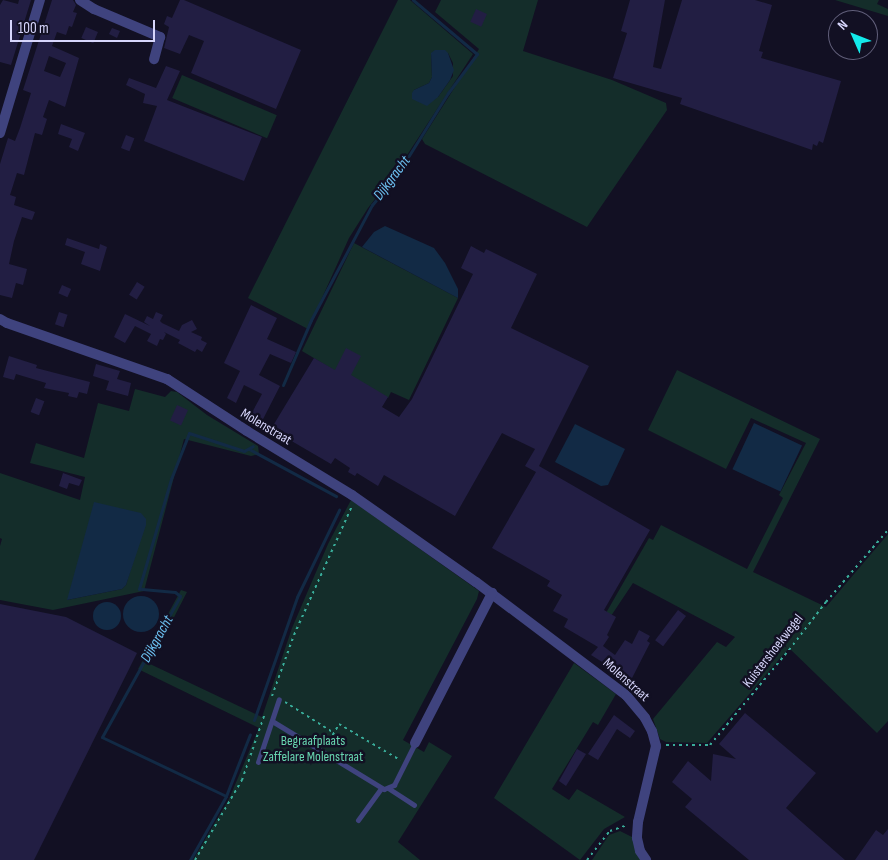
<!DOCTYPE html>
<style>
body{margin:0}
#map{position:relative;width:888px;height:860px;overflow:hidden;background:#121023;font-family:"Sofia Sans Condensed",sans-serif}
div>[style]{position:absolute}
.green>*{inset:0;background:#142d2a;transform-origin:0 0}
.water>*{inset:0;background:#122a45;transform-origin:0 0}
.round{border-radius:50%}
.stream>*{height:3px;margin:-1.5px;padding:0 1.5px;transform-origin:1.5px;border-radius:1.5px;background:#122a45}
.building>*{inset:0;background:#221e43;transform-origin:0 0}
.path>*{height:2px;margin-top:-1px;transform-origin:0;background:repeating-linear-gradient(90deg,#39ad9a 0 2.5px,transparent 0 6.5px)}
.service>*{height:5px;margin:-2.5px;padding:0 2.5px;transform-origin:2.5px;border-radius:2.5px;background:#3f437e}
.minor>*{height:10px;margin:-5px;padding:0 5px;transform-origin:5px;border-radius:5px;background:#3f437e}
.tertiary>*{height:10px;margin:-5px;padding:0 5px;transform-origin:5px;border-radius:5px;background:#3f437e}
span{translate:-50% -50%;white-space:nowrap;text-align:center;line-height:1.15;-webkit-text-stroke:5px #121023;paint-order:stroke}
.street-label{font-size:14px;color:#d7d6fc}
.park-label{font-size:14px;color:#68d6b0}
.water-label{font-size:15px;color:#6dc2f3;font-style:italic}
.north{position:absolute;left:828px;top:10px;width:50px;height:50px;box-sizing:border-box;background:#121023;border:1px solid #615f7a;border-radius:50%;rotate:314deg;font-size:14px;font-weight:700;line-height:20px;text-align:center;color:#d7d6fc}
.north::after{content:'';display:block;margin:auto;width:18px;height:22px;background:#13eaea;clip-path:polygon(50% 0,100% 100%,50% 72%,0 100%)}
.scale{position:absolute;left:10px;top:20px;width:145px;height:22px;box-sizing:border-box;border:2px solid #d7d6fc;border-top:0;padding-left:6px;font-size:15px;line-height:18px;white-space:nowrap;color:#d7d6fc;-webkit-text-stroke:4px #121023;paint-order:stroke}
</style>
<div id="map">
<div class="green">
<i style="clip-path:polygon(evenodd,398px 0,410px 0,473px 54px,396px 172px,368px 208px,349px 238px,308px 329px,248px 298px,398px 0,431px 53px,448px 53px,453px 63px,453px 76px,438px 97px,414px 90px,429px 83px,432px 77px,431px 53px)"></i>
<i style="clip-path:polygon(441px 0,538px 0,523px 51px,612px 80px,666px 103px,667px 110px,587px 227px,425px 144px,422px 139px,479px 49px,435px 12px)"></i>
<i style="clip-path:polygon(835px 0,879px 0,877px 4px,888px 9px,888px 16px)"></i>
<i style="left:182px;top:75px;width:103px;height:25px;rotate:23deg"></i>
<i style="clip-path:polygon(354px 243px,458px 298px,409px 400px,391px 392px,388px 398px,341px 371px,339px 373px,302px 351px)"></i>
<i style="clip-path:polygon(677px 370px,820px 439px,753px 572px,826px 607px,888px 534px,888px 721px,877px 733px,789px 648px,707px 743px,666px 742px,660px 739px,653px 719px,717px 642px,726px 647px,735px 637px,633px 583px,611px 616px,606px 613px,649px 538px,653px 540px,661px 525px,747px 569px,783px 498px,779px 495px,806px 443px,751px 418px,726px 469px,648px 430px)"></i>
<i style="clip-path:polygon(evenodd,135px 389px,165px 397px,171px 391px,177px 392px,207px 415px,258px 446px,259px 454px,251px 456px,184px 439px,144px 591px,53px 610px,0 600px,0 546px,2px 539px,0 538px,0 473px,80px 500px,85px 477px,30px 463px,36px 443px,84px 458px,98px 403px,129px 411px,135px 389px,146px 519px,126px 585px,122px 589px,67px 600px,146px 519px)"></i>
<i style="clip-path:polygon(351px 500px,479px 591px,477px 599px,403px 740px,424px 752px,429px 742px,452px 756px,398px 842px,420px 860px,193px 860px,229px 799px,259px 728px,138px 669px,181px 590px,187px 592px,150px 664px,262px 717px,292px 628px,328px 544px)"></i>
<i style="clip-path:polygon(574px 663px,616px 694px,598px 725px,593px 722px,552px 789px,569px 800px,577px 789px,625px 817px,604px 829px,580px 860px,494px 798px)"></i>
<i style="clip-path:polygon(620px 831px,632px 837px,641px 860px,592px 860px,609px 835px)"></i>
</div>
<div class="water">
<i style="clip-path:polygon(435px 50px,445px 50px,448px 53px,454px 70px,450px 80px,438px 97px,427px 106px,412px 99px,412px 93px,414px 90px,429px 83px,432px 77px,431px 53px)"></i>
<i style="clip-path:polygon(385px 226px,434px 248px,445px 263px,458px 289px,458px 298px,362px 247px,374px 232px)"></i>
<i style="left:754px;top:423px;width:53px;height:51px;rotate:25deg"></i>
<i style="clip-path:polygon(575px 424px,625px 449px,608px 485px,601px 486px,555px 462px)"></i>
<i style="clip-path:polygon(94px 502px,141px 513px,146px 519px,146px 525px,126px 585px,122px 589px,67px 600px)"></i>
<i class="round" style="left:123px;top:596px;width:36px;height:36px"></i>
<i class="round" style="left:93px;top:602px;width:28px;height:28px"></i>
</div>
<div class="stream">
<i style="left:283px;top:385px;width:71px;rotate:-66.7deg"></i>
<i style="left:311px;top:320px;width:130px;rotate:-62.1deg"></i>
<i style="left:372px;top:205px;width:41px;rotate:-50.9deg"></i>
<i style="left:398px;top:173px;width:94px;rotate:-58deg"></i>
<i style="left:448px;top:93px;width:49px;rotate:-53.4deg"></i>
<i style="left:477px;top:54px;width:84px;rotate:-139.8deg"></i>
<i style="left:249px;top:449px;width:99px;rotate:28.4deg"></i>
<i style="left:254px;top:720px;width:130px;rotate:-70.7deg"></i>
<i style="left:297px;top:597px;width:97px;rotate:-64.2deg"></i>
<i style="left:226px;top:796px;width:66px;rotate:-68.8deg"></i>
<i style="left:190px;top:860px;width:73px;rotate:-60.6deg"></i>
<i style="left:226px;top:796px;width:137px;rotate:-154.6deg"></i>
<i style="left:102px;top:737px;width:161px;rotate:-61deg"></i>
<i style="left:180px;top:596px;width:6px;rotate:-141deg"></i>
<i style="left:175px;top:592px;width:36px;rotate:-175deg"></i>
<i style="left:139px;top:589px;width:115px;rotate:-73.8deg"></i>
<i style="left:171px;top:479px;width:49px;rotate:-68.6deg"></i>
<i style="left:189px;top:433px;width:58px;rotate:18.1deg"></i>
<i style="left:244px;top:451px;width:10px;rotate:-29deg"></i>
</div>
<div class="building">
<i style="clip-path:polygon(3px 0,18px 4px,19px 0,31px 0,11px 65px,0 62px,0 5px)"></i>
<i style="clip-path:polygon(evenodd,52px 0,73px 0,76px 5px,73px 12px,77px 13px,72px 27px,69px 26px,66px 35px,57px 32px,52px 46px,79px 58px,65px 107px,49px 100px,43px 117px,47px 119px,42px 135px,35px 133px,24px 175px,17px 173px,10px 195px,16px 197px,14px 205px,35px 212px,32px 220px,22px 217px,14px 241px,9px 264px,27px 269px,23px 285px,16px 283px,12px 298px,0 295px,0 164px,8px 138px,15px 141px,20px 128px,31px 93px,23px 90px,52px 0,49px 56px,66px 63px,60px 77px,44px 71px,49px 56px)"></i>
<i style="clip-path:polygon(180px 0,184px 0,301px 50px,276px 109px,191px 73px,204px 41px,189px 35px,180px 54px,164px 48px,169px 27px,164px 24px,167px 16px,172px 18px)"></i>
<i style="clip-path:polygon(630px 0,665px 0,653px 67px,661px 69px,682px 0,755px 0,772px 5px,759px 51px,763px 52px,761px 58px,841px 81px,823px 143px,819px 141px,817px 146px,813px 144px,812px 150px,680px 104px,682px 98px,613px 78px,627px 33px,621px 31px)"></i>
<i style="left:476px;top:9px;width:12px;height:14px;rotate:24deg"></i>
<i style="left:86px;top:27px;width:13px;height:12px;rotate:23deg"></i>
<i style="clip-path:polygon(112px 28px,120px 31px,117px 38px,109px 34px)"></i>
<i style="clip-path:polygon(166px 66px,180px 71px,167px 100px,262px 137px,244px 181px,144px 141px,157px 106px,143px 103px,145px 94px,126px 85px,129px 78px,156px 88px)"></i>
<i style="clip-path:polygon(61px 124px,85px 133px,78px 151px,69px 147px,72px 139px,58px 134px)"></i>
<i style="left:126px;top:135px;width:9px;height:14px;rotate:21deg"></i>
<i style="clip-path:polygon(67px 238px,99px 249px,100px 244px,107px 247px,100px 271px,81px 264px,85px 252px,65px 245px)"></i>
<i style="clip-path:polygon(471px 246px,484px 253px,486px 249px,537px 274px,511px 328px,589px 366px,539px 466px,650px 530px,604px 610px,616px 617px,607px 635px,609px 637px,603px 646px,615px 655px,625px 640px,632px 644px,639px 630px,650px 636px,647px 641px,650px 643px,631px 680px,591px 655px,598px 647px,564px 627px,568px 619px,553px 611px,562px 595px,547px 586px,550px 581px,492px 548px,536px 472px,525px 466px,535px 449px,502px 433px,455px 516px,384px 475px,378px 486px,357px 473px,355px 476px,348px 472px,350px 468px,335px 458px,331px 464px,271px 429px,314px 358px,335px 370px,346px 348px,361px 356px,351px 375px,388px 397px,382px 407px,399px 417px,412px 399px,473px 274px,461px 268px)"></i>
<i style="left:137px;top:282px;width:9px;height:15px;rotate:32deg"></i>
<i style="left:62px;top:285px;width:10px;height:9px;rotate:24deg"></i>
<i style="clip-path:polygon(251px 305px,277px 318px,267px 339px,296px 352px,291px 363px,270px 354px,259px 375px,280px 386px,259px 427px,248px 420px,262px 394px,244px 385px,236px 403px,227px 398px,240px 371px,224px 363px)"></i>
<i style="left:59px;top:312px;width:9px;height:13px;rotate:18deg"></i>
<i style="clip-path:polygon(156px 312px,163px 315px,160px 321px,162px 323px,179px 331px,182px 325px,192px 320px,197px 329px,191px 332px,202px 337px,201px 340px,207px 343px,202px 352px,197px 349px,195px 352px,178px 343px,180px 340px,164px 332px,166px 334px,163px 340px,160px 339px,157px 346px,147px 341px,151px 334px,135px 326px,125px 343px,114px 337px,125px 314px,150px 326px,144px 322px,147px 316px,153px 319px)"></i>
<i style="clip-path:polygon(9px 356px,37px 365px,36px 368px,90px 382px,87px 394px,79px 392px,77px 398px,68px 396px,69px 393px,44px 388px,46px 383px,16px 374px,14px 380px,3px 377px)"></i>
<i style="clip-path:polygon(96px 364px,120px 371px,117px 379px,131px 383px,128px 396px,106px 390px,109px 381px,93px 376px)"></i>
<i style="left:36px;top:398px;width:9px;height:15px;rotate:21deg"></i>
<i style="left:177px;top:405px;width:12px;height:17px;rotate:24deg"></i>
<i style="clip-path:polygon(63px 473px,82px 480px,79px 486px,69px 483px,67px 489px,59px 486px)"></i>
<i style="clip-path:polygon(0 604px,66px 617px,137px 653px,34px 860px,0 860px)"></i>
<i style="left:678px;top:610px;width:10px;height:38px;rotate:37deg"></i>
<i style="clip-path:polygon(745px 713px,816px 773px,786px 808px,845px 860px,749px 860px,685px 807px,692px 799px,672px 782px,688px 761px,711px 781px,713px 754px,736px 759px,719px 744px)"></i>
<i style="clip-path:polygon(614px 715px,635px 731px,630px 738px,617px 729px,598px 760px,588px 754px)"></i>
<i style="clip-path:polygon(577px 749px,586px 754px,566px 786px,559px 781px)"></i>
<i style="clip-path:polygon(888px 829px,888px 860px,855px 860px,876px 830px,883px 835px)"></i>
</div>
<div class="path">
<i style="left:272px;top:696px;width:65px;rotate:-70.2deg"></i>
<i style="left:294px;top:635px;width:141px;rotate:-65.8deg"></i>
<i style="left:285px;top:702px;width:58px;rotate:32.3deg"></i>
<i style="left:666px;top:745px;width:44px"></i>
<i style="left:710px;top:745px;width:124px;rotate:-50.3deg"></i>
<i style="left:789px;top:650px;width:61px;rotate:-52.4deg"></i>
<i style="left:826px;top:602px;width:95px;rotate:-49.3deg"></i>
<i style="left:326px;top:746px;width:26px;rotate:-59deg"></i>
<i style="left:339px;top:724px;width:71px;rotate:30.5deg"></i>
<i style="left:195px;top:860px;width:93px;rotate:-59.6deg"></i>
<i style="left:242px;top:780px;width:68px;rotate:-71deg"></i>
<i style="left:587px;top:860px;width:37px;rotate:-52deg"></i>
<i style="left:610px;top:831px;width:18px;rotate:-19deg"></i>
</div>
<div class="service">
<i style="left:272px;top:721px;width:131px;rotate:31.3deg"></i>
<i style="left:384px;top:789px;width:11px;rotate:-22deg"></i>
<i style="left:394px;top:785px;width:47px;rotate:-63.4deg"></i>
<i style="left:258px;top:762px;width:66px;rotate:-71.6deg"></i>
<i style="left:388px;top:788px;width:31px;rotate:33deg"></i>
<i style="left:358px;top:820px;width:39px;rotate:-54deg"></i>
</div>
<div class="minor">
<i style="left:80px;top:0;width:17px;rotate:33deg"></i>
<i style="left:94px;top:9px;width:72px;rotate:23deg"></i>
<i style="left:160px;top:37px;width:23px;rotate:105deg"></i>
<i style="left:0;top:319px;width:8px;rotate:30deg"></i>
<i style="left:7px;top:323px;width:170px;rotate:19.3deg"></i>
<i style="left:167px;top:379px;width:95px;rotate:33deg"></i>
<i style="left:247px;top:431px;width:123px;rotate:31.4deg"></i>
<i style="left:352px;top:495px;width:151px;rotate:35.1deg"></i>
<i style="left:476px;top:582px;width:188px;rotate:37deg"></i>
<i style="left:626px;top:695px;width:30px;rotate:50deg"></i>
<i style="left:645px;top:718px;width:15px;rotate:62deg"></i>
<i style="left:652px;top:731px;width:16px;rotate:75deg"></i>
<i style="left:656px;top:746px;width:78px;rotate:103.3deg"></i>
<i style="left:638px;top:822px;width:16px;rotate:94deg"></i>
<i style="left:637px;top:838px;width:13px;rotate:77deg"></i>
<i style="left:640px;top:851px;width:11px;rotate:56deg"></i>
<i style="left:415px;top:743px;width:169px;rotate:-62.8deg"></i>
</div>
<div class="tertiary">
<i style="left:0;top:133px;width:139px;rotate:-73.3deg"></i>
</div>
<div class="street-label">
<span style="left:266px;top:427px;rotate:31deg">Molenstraat</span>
<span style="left:773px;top:651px;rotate:-52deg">Kuistershoekwegel</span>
<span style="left:626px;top:680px;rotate:42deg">Molenstraat</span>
</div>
<div class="park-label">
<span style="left:313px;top:749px">Begraafplaats<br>Zaffelare Molenstraat</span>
</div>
<div class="water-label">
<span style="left:392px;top:178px;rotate:-53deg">Dijkgracht</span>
<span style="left:157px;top:639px;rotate:-61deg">Dijkgracht</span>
</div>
<div class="north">N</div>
<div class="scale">100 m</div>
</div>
